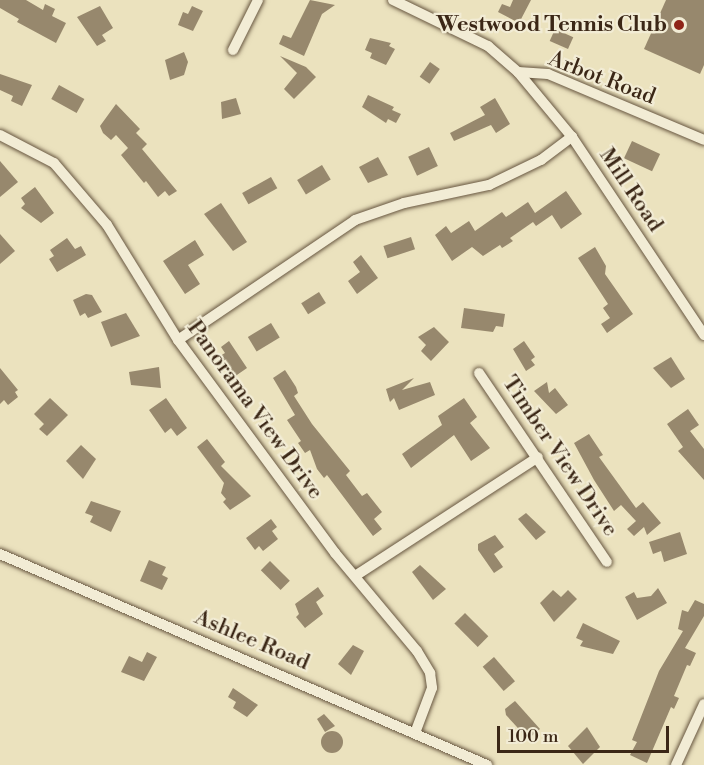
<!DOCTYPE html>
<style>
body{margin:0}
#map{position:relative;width:704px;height:765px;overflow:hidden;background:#ebe2be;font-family:"Libre Bodoni",serif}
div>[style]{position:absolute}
.building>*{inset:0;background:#97886d;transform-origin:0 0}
.round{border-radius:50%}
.roads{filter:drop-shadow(0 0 2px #675640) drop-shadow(0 0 2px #675640)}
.minor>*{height:10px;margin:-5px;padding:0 5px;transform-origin:5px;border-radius:5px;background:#f2ecd5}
.dots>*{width:16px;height:16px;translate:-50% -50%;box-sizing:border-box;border:3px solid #f2ecd5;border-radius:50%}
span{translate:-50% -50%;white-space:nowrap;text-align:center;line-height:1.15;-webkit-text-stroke:4.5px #f2ecd5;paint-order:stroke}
.poi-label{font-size:22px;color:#3b2716;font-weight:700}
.right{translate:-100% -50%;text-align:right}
.street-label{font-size:22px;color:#3b2716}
.scale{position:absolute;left:497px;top:726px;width:172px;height:27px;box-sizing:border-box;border:3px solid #3b2716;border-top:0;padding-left:8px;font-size:18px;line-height:21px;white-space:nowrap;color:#3b2716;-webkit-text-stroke:4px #f2ecd5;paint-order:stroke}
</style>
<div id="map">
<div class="building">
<i style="clip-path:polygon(0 0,26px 0,43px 10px,45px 4px,55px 9px,52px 16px,66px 23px,56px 43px,17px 22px,19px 19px,0 8px)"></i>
<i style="clip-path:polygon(310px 0,335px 5px,322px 14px,304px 56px,279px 44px,283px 35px,291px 38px)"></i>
<i style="clip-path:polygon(513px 0,531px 0,519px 23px,498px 12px,502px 4px,510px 7px)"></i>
<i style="clip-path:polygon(666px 0,704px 0,704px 65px,700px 74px,644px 49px)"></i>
<i style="clip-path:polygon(100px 6px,113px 28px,102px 35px,106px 41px,97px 46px,77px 17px)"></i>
<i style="clip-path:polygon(192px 6px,203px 11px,193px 31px,178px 25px,183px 12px,188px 14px)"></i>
<i style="left:555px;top:29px;width:20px;height:13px;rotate:24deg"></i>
<i style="clip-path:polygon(370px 38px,391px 43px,389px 46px,395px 49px,386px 65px,370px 58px,372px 53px,365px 50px)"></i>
<i style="clip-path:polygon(184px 52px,188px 62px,184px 75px,170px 80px,165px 60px)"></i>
<i style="clip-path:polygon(280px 56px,306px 67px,316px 77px,294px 99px,284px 89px,297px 73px)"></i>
<i style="left:430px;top:62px;width:12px;height:18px;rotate:35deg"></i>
<i style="clip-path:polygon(0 74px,32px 85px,22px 106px,11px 101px,13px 96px,0 90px)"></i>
<i style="left:59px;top:85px;width:29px;height:16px;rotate:29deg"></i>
<i style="clip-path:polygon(368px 95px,394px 107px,392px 110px,401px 114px,396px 123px,388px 119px,386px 123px,362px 107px)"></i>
<i style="clip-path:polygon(236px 98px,241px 114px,222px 119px,221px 102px)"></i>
<i style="clip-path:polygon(495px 98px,510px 124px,496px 133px,491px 125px,454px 141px,450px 133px,485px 115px,480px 107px)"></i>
<i style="clip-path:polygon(116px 104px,140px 129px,136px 133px,147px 144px,142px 149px,177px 191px,169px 196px,165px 191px,158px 197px,146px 181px,144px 183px,121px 155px,128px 148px,116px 135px,111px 140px,103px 133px,100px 126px)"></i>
<i style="left:632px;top:141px;width:31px;height:19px;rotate:25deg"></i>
<i style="left:429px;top:147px;width:21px;height:23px;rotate:65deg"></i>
<i style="clip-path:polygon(378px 157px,388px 175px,368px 183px,359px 167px)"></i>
<i style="clip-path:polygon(0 161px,18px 182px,0 197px)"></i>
<i style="left:322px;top:165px;width:17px;height:29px;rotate:59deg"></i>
<i style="left:271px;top:177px;width:13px;height:33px;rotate:61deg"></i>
<i style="clip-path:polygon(35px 187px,54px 213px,41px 223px,21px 208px,25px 204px,21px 198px)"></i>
<i style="clip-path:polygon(566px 191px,582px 214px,561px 229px,552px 215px,536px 226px,533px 222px,510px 238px,513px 241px,502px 248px,500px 245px,483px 256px,472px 247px,452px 261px,435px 235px,446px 226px,451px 233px,469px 221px,475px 231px,502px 212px,506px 217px,528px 202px,535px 213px)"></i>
<i style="clip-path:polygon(221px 203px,247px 242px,233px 251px,204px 214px)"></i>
<i style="clip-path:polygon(0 234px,15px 251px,0 264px)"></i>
<i style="left:411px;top:237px;width:13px;height:29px;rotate:72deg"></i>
<i style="clip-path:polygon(67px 238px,75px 249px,81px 246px,86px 255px,57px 272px,49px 259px,54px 256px,50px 250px)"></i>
<i style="clip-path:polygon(195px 240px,204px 255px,188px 265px,200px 284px,185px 294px,163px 261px)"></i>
<i style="clip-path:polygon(595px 247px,606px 266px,605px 274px,633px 314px,607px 333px,601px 324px,610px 318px,603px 308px,608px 304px,578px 258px)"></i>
<i style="clip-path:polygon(361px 255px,378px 278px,357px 294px,348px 281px,360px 272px,353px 262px)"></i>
<i style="left:319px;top:292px;width:13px;height:21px;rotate:58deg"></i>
<i style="clip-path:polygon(86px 294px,92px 295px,102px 312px,88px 318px,85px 313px,80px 316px,73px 300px)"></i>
<i style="clip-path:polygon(464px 308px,505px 314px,503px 327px,496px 326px,493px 332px,461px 328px)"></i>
<i style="clip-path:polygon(126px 313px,140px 336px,111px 347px,101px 322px)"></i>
<i style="left:271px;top:323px;width:17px;height:27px;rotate:59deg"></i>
<i style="clip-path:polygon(434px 327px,449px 342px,431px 361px,421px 351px,426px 345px,418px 337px)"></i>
<i style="clip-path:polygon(229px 341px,247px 368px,234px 377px,220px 356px,225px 353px,221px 347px)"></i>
<i style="clip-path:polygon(524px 341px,535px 357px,531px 360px,535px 365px,526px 371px,513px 349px)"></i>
<i style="clip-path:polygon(671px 357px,685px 379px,671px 388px,653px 368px)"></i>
<i style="clip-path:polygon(159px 367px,161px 388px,131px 385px,129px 372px)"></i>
<i style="clip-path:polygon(0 368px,18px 390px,15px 392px,18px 397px,8px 405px,4px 400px,0 404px)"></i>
<i style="clip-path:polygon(285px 370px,296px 387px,298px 393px,294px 396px,312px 424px,350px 471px,346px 475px,362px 496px,367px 493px,382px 512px,374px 519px,382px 529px,373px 536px,327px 475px,324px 478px,317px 469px,310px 450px,305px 453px,298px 443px,301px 441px,287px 420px,295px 415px,273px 378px)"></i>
<i style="clip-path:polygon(414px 378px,402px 390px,430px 382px,435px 395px,399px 410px,394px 398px,390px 402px,386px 389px)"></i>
<i style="clip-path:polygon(547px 382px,549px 393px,555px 388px,568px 405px,556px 414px,534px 391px)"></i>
<i style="clip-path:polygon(50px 398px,68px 415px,47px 436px,39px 429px,44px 424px,34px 414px)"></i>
<i style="clip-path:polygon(166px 398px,187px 428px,177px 436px,171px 428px,165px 433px,149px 410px)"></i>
<i style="clip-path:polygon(464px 398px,477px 417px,470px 423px,490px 448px,471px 461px,454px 435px,411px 468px,402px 454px,442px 425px,438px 416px)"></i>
<i style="clip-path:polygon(688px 409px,699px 425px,690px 431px,704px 449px,704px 480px,678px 451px,683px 447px,667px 424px)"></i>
<i style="clip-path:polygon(589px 434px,603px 455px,599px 457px,636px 508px,643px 502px,661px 523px,647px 535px,644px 527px,634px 536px,627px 529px,636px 521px,621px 505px,614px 511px,594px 480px,574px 443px)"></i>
<i style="clip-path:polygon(207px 439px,225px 462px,221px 466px,251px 496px,230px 510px,223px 502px,226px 499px,221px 493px,224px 483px,197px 447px)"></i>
<i style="clip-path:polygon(81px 445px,96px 459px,83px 479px,66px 461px)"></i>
<i style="clip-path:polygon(91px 501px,121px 511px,111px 532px,90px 522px,93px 516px,85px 513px)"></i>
<i style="clip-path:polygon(526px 513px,546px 532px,536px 540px,518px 519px)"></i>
<i style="clip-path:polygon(271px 519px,277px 527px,272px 531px,278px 539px,263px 551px,259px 546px,255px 550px,246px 538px)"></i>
<i style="clip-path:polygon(680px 532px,687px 554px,664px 562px,661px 551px,653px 554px,649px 542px)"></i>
<i style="clip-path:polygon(495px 535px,504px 547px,494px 554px,503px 567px,494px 573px,478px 550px,478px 544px)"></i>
<i style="clip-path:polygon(149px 560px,166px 567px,162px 575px,168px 578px,162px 590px,140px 581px)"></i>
<i style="left:270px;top:561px;width:28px;height:13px;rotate:45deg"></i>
<i style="clip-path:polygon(420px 565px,446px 589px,433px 600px,412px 572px)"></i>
<i style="clip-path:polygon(318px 587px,324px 596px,316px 602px,323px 614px,305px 628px,296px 617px,299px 614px,295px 604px)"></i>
<i style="clip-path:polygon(658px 588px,667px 603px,637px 620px,625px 597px,634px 592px,637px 598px,651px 596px)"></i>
<i style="clip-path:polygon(553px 590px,561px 597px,568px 590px,577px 599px,554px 622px,540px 603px)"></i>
<i style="clip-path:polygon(695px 600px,704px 604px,704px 616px,685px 648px,696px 653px,690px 666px,687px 665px,674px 696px,679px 698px,674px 709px,671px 707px,647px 763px,630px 755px,637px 742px,632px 740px,659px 671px,683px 631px,678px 629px,682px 610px,688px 612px)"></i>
<i style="left:465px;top:613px;width:33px;height:15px;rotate:45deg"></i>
<i style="clip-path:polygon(583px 623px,620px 641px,613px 654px,580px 646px,583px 641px,576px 638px)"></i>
<i style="clip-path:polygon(353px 645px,364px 651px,351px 675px,338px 664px)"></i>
<i style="clip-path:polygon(147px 652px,157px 657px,144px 681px,121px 672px,129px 656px,142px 662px)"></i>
<i style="left:494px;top:657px;width:32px;height:15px;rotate:49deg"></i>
<i style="clip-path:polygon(233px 688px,258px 705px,247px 717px,233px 708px,236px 702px,228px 697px)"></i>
<i style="clip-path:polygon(515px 701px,540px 729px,528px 739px,506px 715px,505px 709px)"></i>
<i style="clip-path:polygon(324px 714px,335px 726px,325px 732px,317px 719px)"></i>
<i style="clip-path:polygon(587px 727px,600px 747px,583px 764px,568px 746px)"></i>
<i class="round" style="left:321px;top:731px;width:22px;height:22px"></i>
</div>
<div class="roads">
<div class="minor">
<i style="left:393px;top:0;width:106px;rotate:25.8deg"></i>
<i style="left:488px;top:46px;width:40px;rotate:41deg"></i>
<i style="left:518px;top:72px;width:85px;rotate:50.3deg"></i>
<i style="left:572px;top:137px;width:238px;rotate:56.3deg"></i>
<i style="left:233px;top:50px;width:56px;rotate:-63.4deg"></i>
<i style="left:518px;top:72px;width:30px;rotate:4deg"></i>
<i style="left:548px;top:74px;width:169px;rotate:22.9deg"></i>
<i style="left:0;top:135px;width:61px;rotate:27.4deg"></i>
<i style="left:54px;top:163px;width:82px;rotate:49.5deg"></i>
<i style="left:107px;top:225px;width:135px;rotate:58.3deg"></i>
<i style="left:178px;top:340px;width:265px;rotate:53.6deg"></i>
<i style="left:335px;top:553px;width:128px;rotate:50.1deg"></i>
<i style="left:417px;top:651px;width:26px;rotate:59deg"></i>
<i style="left:430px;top:673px;width:15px;rotate:82deg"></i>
<i style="left:432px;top:688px;width:48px;rotate:110.7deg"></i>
<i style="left:178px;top:340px;width:214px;rotate:-34.1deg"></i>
<i style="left:355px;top:220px;width:52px;rotate:-19.1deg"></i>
<i style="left:404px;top:203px;width:87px;rotate:-12deg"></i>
<i style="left:489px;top:185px;width:58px;rotate:-25.7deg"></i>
<i style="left:541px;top:160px;width:39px;rotate:-37deg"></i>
<i style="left:479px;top:373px;width:228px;rotate:55.9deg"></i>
<i style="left:0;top:554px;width:531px;rotate:23.43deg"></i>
<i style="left:355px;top:576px;width:218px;rotate:-33deg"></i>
<i style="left:676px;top:765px;width:67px;rotate:-65.3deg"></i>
</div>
</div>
<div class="dots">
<i style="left:679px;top:25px;background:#8f2418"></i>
</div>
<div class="poi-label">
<span class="right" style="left:667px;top:25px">Westwood Tennis Club</span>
</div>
<div class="street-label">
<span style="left:602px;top:78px;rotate:21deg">Arbot Road</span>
<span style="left:631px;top:190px;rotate:56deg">Mill Road</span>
<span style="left:255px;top:410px;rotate:54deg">Panorama View Drive</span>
<span style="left:560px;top:456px;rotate:56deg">Timber View Drive</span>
<span style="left:252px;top:640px;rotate:23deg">Ashlee Road</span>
</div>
<div class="scale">100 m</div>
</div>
